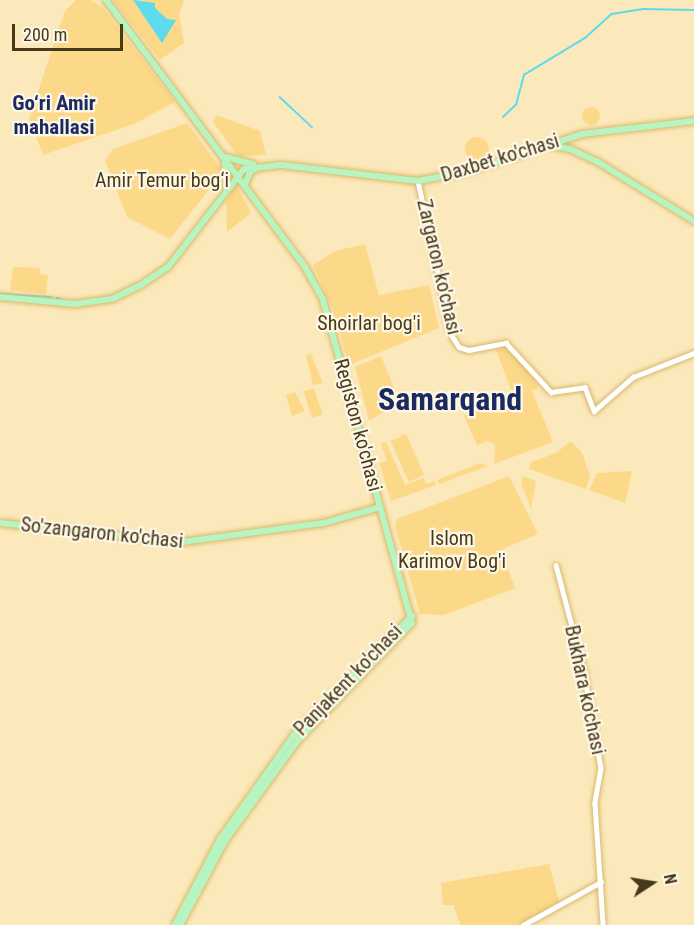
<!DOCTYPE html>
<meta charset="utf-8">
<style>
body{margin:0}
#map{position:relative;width:694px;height:925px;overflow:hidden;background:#fce9bb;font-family:"Roboto Condensed",sans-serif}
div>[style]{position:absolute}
.green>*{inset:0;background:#fbd988;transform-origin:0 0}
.round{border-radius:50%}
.water>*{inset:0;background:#5ddbec}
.stream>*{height:1.5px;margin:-0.75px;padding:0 0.75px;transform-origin:0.75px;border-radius:0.75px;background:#5ddbec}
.roads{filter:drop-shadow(0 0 2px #d9b96b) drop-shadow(0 0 2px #d9b96b)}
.minor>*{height:4.5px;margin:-2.25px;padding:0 2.25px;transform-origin:2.25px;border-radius:2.25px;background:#fff}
.major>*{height:6px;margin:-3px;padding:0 3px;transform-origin:3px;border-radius:3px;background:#b6f5c1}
span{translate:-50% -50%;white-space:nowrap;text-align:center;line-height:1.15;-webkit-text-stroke:4.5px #fdf7e8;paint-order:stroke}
.street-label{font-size:20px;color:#473a1a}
.park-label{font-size:20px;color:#493a15}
.neighbourhood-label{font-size:21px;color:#1b2a62;font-weight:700}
.town-label{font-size:32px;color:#1b2a62;font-weight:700}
.north{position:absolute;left:622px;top:853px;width:60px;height:60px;-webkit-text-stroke:4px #fdf7e8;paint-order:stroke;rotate:78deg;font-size:16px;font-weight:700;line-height:24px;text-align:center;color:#473a1a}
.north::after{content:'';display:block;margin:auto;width:21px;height:27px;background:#473a1a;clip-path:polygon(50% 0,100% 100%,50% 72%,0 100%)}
.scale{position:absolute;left:12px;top:24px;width:111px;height:27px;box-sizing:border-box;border:3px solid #473a1a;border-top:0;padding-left:8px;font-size:18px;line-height:21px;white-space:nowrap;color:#473a1a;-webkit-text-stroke:4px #fdf7e8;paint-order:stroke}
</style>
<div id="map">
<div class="green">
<i style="clip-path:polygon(76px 0,91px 0,103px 8px,175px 102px,134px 124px,43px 155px,29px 118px,65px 11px)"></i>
<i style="clip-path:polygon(113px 0,184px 0,179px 14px,184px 43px,160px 60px)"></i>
<i class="round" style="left:582px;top:107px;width:18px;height:18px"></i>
<i style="clip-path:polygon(216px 115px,260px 131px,266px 155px,238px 156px,213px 122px)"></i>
<i style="clip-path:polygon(187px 123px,223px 172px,170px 239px,127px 217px,105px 160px,113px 149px)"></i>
<i class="round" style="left:465px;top:137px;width:24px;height:24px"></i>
<i style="clip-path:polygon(236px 185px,251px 213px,227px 232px,226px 202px)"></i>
<i style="clip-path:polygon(365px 244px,379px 295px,429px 285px,439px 328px,349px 365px,333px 309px,313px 265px,335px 251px)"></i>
<i style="clip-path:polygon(13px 267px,40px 268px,40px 274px,48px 275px,46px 294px,10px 290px)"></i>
<i style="clip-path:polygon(505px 346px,535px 377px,538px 388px,532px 391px,553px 442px,494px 464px,495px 445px,487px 441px,477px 445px,464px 416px,513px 395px,496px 350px)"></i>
<i style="clip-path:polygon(311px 354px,323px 383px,313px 385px,306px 355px)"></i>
<i style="clip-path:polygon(381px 356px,400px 402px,369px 421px,355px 367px)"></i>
<i style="left:314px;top:388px;width:28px;height:11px;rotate:72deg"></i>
<i style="clip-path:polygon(295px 392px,305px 411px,292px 416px,286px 395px)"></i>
<i style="left:406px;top:434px;width:45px;height:17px;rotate:66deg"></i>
<i style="clip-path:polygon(571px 441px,582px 453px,590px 476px,586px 489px,529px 469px,531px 462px,556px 453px)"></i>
<i style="clip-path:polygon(386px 442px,405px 485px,424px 478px,426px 484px,435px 481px,436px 485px,391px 501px,379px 463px,387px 461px,381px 444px)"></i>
<i style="clip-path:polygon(480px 463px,488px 466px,439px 484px,437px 480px)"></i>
<i style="clip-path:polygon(632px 471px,625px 503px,589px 490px,597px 473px)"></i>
<i style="clip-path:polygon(509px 476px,538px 534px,501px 550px,515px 588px,444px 615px,420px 614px,395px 526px,397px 519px)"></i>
<i style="clip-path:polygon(523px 476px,536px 481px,531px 508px,521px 484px)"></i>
<i style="clip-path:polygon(549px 864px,559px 901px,520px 925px,461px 925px,453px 905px,443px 905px,441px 883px)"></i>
</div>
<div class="water">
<i style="clip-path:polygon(133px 0,155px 3px,155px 8px,167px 19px,176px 20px,162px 43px)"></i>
</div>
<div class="stream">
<i style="left:280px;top:97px;width:44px;rotate:43.2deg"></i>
<i style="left:503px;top:117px;width:18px;rotate:-43deg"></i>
<i style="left:516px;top:105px;width:31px;rotate:-75deg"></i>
<i style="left:524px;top:75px;width:71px;rotate:-31.2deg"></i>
<i style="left:585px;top:38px;width:36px;rotate:-42deg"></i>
<i style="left:612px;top:14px;width:31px;rotate:-9deg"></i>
<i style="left:643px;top:9px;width:51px;rotate:1.1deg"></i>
<i style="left:1px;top:294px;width:50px;rotate:3.4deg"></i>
<i style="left:57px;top:298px;width:2px"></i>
</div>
<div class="roads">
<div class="minor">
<i style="left:418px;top:181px;width:157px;rotate:77.8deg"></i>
<i style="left:451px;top:334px;width:15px;rotate:58deg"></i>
<i style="left:459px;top:347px;width:10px;rotate:17deg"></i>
<i style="left:469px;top:350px;width:38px;rotate:-11deg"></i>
<i style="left:506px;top:343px;width:67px;rotate:47.4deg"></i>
<i style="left:551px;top:392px;width:34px;rotate:-8deg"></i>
<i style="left:585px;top:387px;width:26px;rotate:69deg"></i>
<i style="left:594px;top:411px;width:52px;rotate:-41.1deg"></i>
<i style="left:633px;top:377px;width:66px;rotate:-21.5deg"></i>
<i style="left:556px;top:565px;width:111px;rotate:75.3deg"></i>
<i style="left:584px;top:672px;width:97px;rotate:80deg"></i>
<i style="left:601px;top:768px;width:36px;rotate:100deg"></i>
<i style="left:595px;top:803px;width:122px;rotate:86.2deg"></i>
<i style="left:523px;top:925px;width:89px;rotate:-28.9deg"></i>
</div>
<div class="major">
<i style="left:106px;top:0;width:333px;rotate:53.3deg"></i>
<i style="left:305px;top:267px;width:38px;rotate:61deg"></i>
<i style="left:323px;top:300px;width:335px;rotate:74.6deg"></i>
<i style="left:412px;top:623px;width:162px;rotate:134.2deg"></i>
<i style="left:299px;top:739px;width:126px;rotate:126deg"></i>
<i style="left:225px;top:841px;width:95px;rotate:118.2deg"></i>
<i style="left:549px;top:145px;width:21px;rotate:11deg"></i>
<i style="left:570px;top:149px;width:31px;rotate:25deg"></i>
<i style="left:598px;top:162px;width:113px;rotate:31.6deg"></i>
<i style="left:226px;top:157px;width:28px;rotate:15deg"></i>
<i style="left:225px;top:162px;width:23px;rotate:88deg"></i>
<i style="left:245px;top:184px;width:13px;rotate:-67deg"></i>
<i style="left:250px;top:172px;width:8px;rotate:-30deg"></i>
<i style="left:0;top:297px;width:75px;rotate:5.3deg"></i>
<i style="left:75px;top:304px;width:37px;rotate:-8deg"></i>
<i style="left:112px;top:299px;width:32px;rotate:-26deg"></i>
<i style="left:141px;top:285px;width:32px;rotate:-34deg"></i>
<i style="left:168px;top:267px;width:124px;rotate:-52.2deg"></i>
<i style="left:244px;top:169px;width:37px;rotate:-6deg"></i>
<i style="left:281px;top:165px;width:138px;rotate:6.7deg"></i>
<i style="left:418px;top:181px;width:52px;rotate:-11.1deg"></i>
<i style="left:469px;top:171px;width:119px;rotate:-18.1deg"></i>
<i style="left:582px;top:134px;width:113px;rotate:-6.6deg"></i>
<i style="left:0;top:523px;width:183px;rotate:6deg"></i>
<i style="left:182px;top:542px;width:143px;rotate:-7.6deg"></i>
<i style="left:324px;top:523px;width:58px;rotate:-15.9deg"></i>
<i style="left:175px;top:925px;width:97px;rotate:-62.4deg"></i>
<i style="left:220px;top:839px;width:128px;rotate:-54.6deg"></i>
<i style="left:294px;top:735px;width:168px;rotate:-45.2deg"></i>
</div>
</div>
<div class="street-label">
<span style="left:500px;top:158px;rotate:-17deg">Daxbet ko'chasi</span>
<span style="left:439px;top:267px;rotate:77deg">Zargaron ko'chasi</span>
<span style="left:358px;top:425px;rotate:75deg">Registon ko'chasi</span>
<span style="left:102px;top:533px;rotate:6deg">So'zangaron ko'chasi</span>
<span style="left:348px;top:680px;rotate:-46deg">Panjakent ko'chasi</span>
<span style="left:585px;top:690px;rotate:78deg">Bukhara ko'chasi</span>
</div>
<div class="park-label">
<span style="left:162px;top:180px">Amir Temur bog‘i</span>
<span style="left:369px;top:323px">Shoirlar bog'i</span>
<span style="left:452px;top:550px">Islom<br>Karimov Bog'i</span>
</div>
<div class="neighbourhood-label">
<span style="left:54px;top:115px">Go‘ri Amir<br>mahallasi</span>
</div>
<div class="town-label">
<span style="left:450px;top:399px">Samarqand</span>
</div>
<div class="north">N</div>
<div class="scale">200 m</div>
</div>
